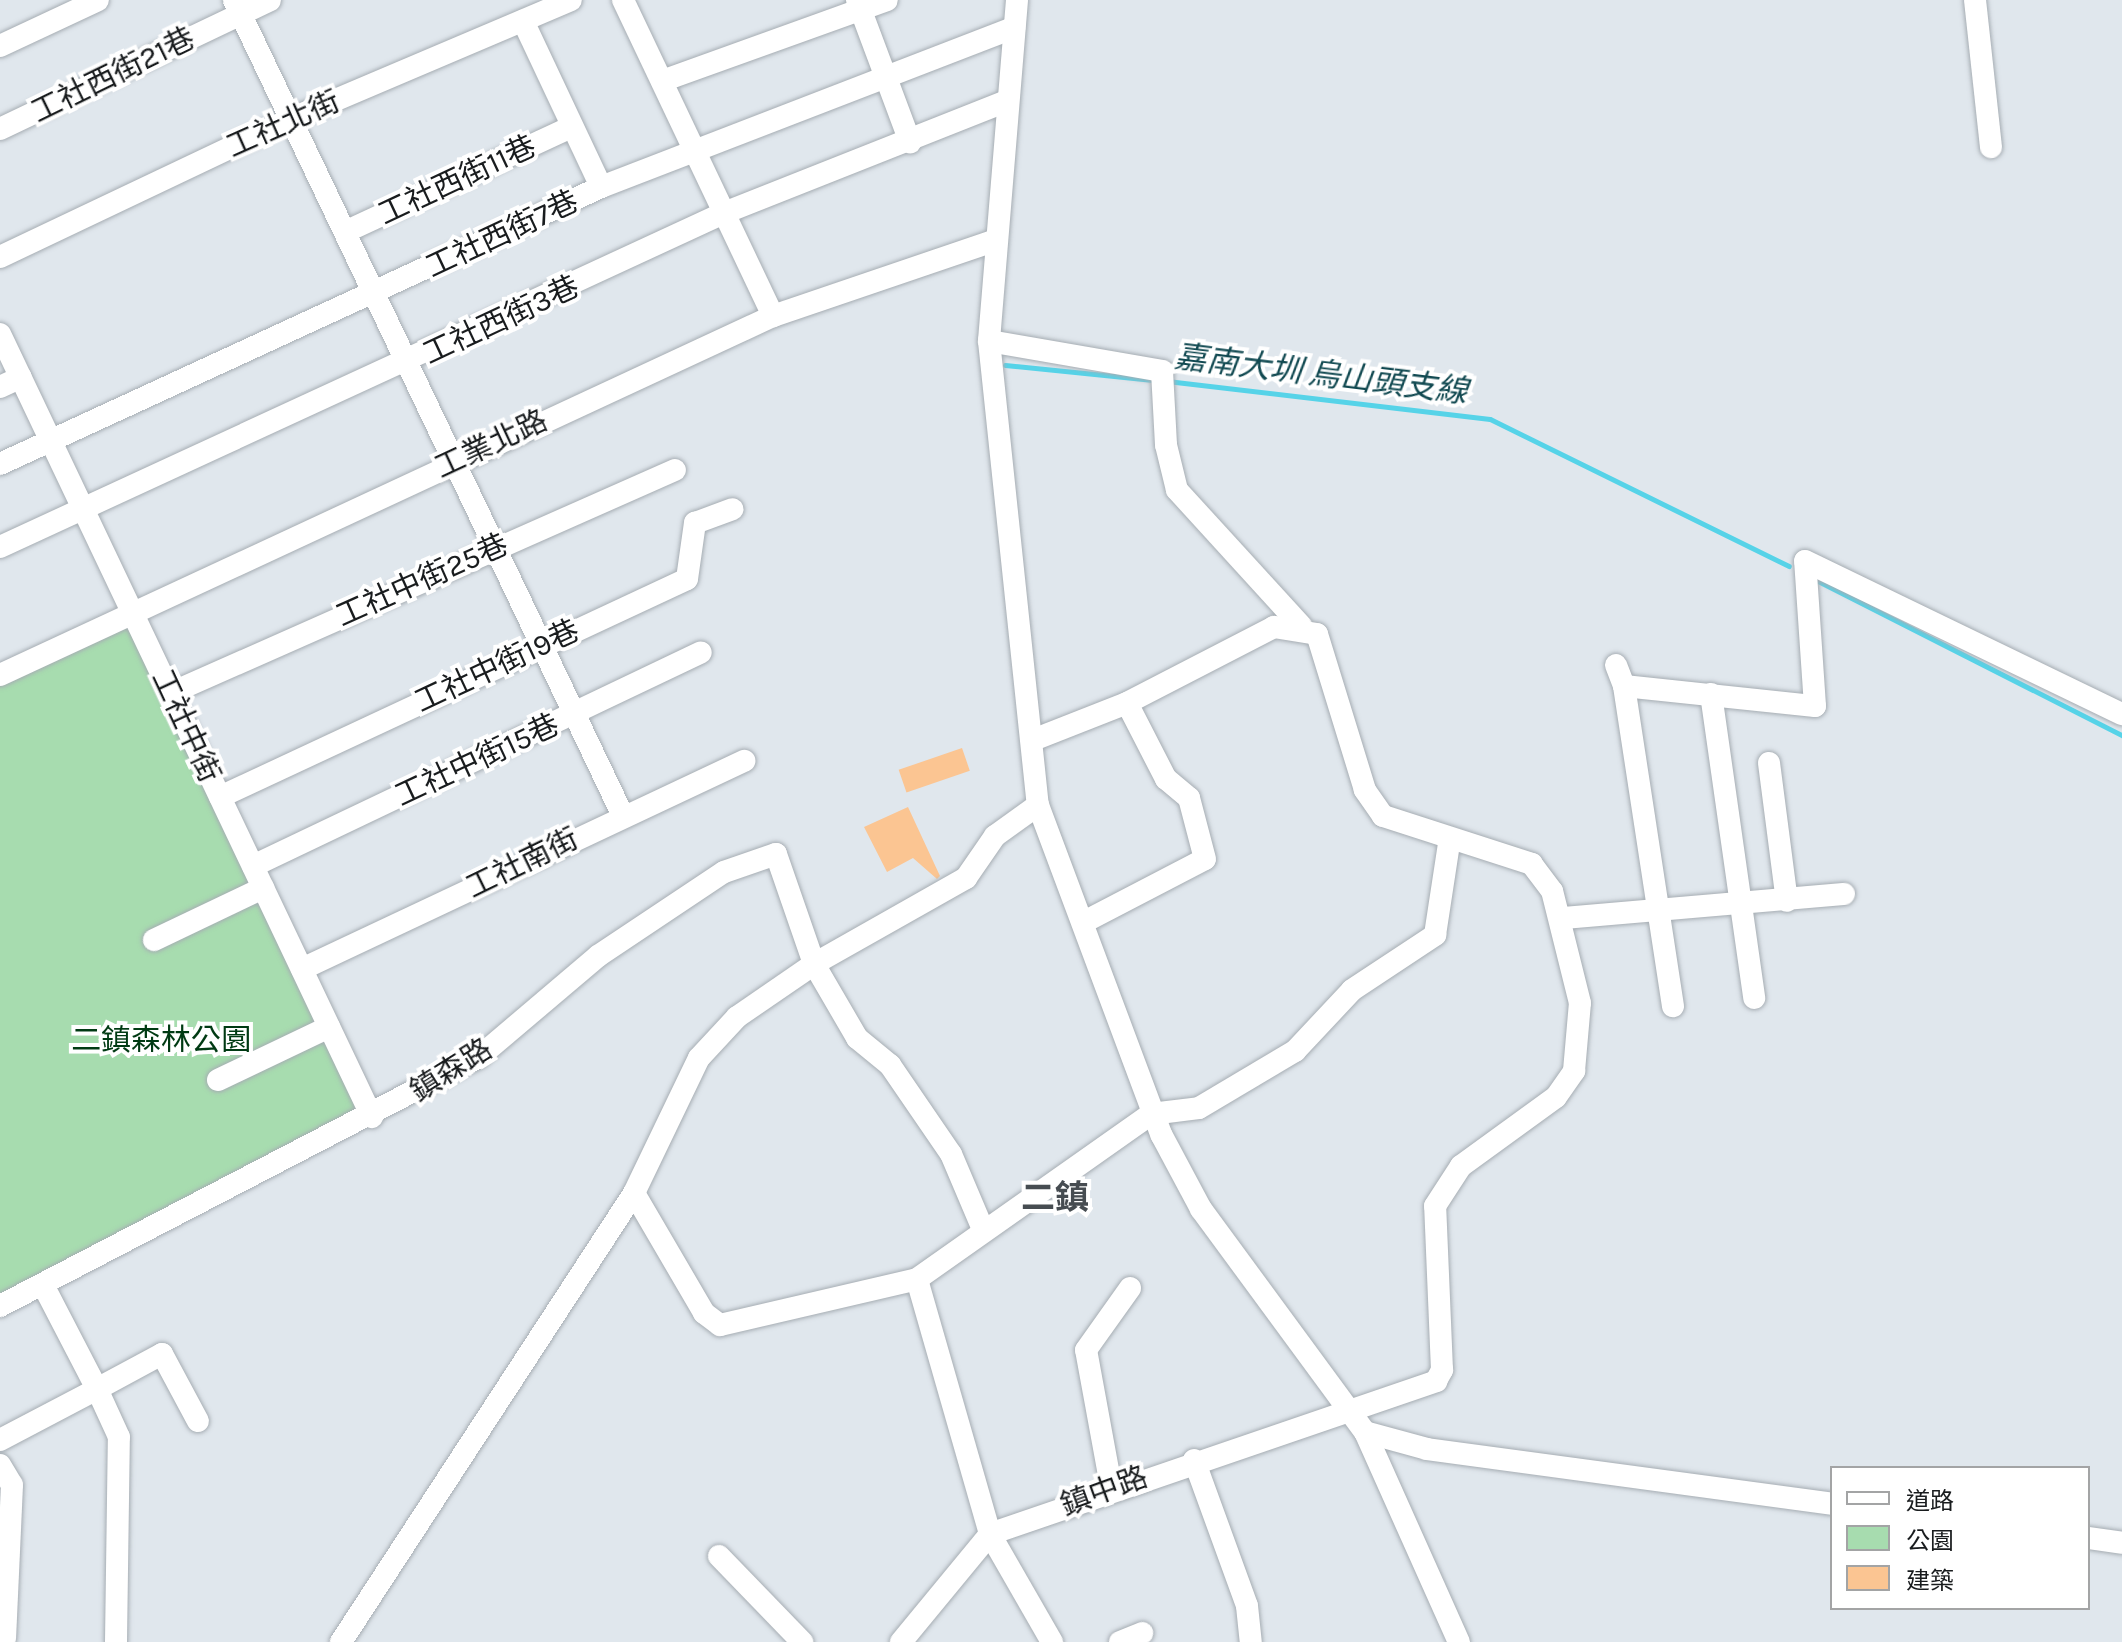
<!DOCTYPE html>
<meta charset="utf-8">
<style>
body{margin:0}
#map{position:relative;width:2122px;height:1642px;overflow:hidden;background:#e0e7ed;font-family:Karla,"Noto Sans TC",sans-serif}
div>[style]{position:absolute}
.green>*{inset:0;background:#a7dcaf}
.stream>*{height:5px;margin:-2.5px;padding:0 2.5px;transform-origin:2.5px;border-radius:2.5px;background:#56d3e8}
.building>*{inset:0;background:#fbc592;transform-origin:0 0}
.roads{filter:drop-shadow(0 0 2px #a6adb3) drop-shadow(0 0 2px #a6adb3)}
.minor>*{height:22px;margin:-11px;padding:0 11px;transform-origin:11px;border-radius:11px;background:#fff}
span{translate:-50% -50%;white-space:nowrap;text-align:center;line-height:1.15;-webkit-text-stroke:8px #fff;paint-order:stroke}
.street-label{font-size:30px;color:#191c1e}
.park-label{font-size:30px;color:#003a13}
.water-label{font-size:32px;color:#114951;font-style:italic}
.quarter-label{font-size:34px;color:#464c51;font-weight:700}
.legend{position:absolute;left:1830px;top:1466px;width:260px;height:144px;box-sizing:border-box;background:#fff;border:2px solid #a3a4a5;margin:0;padding:10px 14px;list-style:none;font-size:24px;color:#191c1e}
.legend li{display:flex;align-items:center;gap:16px;height:40px}
.legend b{width:40px;border:2px solid #a3a4a5}
</style>
<div id="map">
<div class="green">
<i style="clip-path:polygon(132px 611px,372px 1117px,0 1296px,0 674px)"></i>
</div>
<div class="stream">
<i style="left:1005px;top:365px;width:149px;rotate:5.8deg"></i>
<i style="left:1167px;top:381px;width:325px;rotate:6.7deg"></i>
<i style="left:1490px;top:419px;width:333px;rotate:26.2deg"></i>
<i style="left:1818px;top:581px;width:341px;rotate:26.9deg"></i>
</div>
<div class="building">
<i style="left:962px;top:748px;width:24px;height:67px;rotate:71deg"></i>
<i style="clip-path:polygon(908px 807px,940px 876px,937px 879px,913px 858px,887px 872px,864px 827px)"></i>
</div>
<div class="roads">
<div class="minor">
<i style="left:234px;top:0;width:902px;rotate:64.51deg"></i>
<i style="left:623px;top:0;width:350px;rotate:64.6deg"></i>
<i style="left:857px;top:0;width:152px;rotate:69.5deg"></i>
<i style="left:1017px;top:0;width:342px;rotate:94.7deg"></i>
<i style="left:989px;top:341px;width:467px;rotate:84deg"></i>
<i style="left:1038px;top:805px;width:353px;rotate:69.5deg"></i>
<i style="left:1162px;top:1136px;width:83px;rotate:61.9deg"></i>
<i style="left:1201px;top:1209px;width:277px;rotate:53.7deg"></i>
<i style="left:1365px;top:1432px;width:230px;rotate:65.9deg"></i>
<i style="left:1975px;top:0;width:148px;rotate:83.8deg"></i>
<i style="left:523px;top:21px;width:183px;rotate:64.8deg"></i>
<i style="left:0;top:46px;width:108px;rotate:-25.1deg"></i>
<i style="left:662px;top:81px;width:239px;rotate:-19.8deg"></i>
<i style="left:0;top:129px;width:299px;rotate:-25.5deg"></i>
<i style="left:345px;top:232px;width:247px;rotate:-24.9deg"></i>
<i style="left:0;top:257px;width:322px;rotate:-25.4deg"></i>
<i style="left:291px;top:119px;width:304px;rotate:-23deg"></i>
<i style="left:0;top:334px;width:867px;rotate:64.59deg"></i>
<i style="left:989px;top:341px;width:176px;rotate:9.8deg"></i>
<i style="left:1162px;top:371px;width:74px;rotate:86.9deg"></i>
<i style="left:1166px;top:445px;width:46px;rotate:76.3deg"></i>
<i style="left:1177px;top:490px;width:184px;rotate:47.6deg"></i>
<i style="left:0;top:387px;width:23px;rotate:-25deg"></i>
<i style="left:0;top:464px;width:662px;rotate:-24.74deg"></i>
<i style="left:601px;top:187px;width:443px;rotate:-21.1deg"></i>
<i style="left:0;top:547px;width:797px;rotate:-24.77deg"></i>
<i style="left:724px;top:213px;width:302px;rotate:-21.6deg"></i>
<i style="left:1616px;top:665px;width:22px;rotate:69deg"></i>
<i style="left:1624px;top:686px;width:192px;rotate:6deg"></i>
<i style="left:1815px;top:706px;width:145px;rotate:-93.9deg"></i>
<i style="left:1805px;top:561px;width:352px;rotate:25.8deg"></i>
<i style="left:0;top:675px;width:852px;rotate:-24.91deg"></i>
<i style="left:773px;top:316px;width:232px;rotate:-18.8deg"></i>
<i style="left:1624px;top:686px;width:324px;rotate:81.3deg"></i>
<i style="left:171px;top:693px;width:551px;rotate:-23.87deg"></i>
<i style="left:1711px;top:694px;width:307px;rotate:81.9deg"></i>
<i style="left:1769px;top:763px;width:139px;rotate:82.6deg"></i>
<i style="left:220px;top:797px;width:515px;rotate:-25.02deg"></i>
<i style="left:687px;top:579px;width:57px;rotate:-81.9deg"></i>
<i style="left:695px;top:523px;width:40px;rotate:-20.2deg"></i>
<i style="left:253px;top:866px;width:496px;rotate:-25.5deg"></i>
<i style="left:1563px;top:918px;width:282px;rotate:-4.9deg"></i>
<i style="left:1084px;top:922px;width:136px;rotate:-27.5deg"></i>
<i style="left:1205px;top:859px;width:63px;rotate:-104.7deg"></i>
<i style="left:1189px;top:798px;width:30px;rotate:-140deg"></i>
<i style="left:1166px;top:779px;width:85px;rotate:-117.2deg"></i>
<i style="left:154px;top:940px;width:121px;rotate:-25.5deg"></i>
<i style="left:302px;top:969px;width:489px;rotate:-25.2deg"></i>
<i style="left:218px;top:1080px;width:123px;rotate:-25.5deg"></i>
<i style="left:634px;top:1193px;width:139px;rotate:59.7deg"></i>
<i style="left:704px;top:1313px;width:20px;rotate:37deg"></i>
<i style="left:720px;top:1325px;width:202px;rotate:-13.1deg"></i>
<i style="left:0;top:1306px;width:540px;rotate:-27.47deg"></i>
<i style="left:479px;top:1057px;width:156px;rotate:-40.3deg"></i>
<i style="left:598px;top:956px;width:151px;rotate:-33.7deg"></i>
<i style="left:724px;top:872px;width:55px;rotate:-19.1deg"></i>
<i style="left:776px;top:854px;width:116px;rotate:70.9deg"></i>
<i style="left:814px;top:964px;width:86px;rotate:59.8deg"></i>
<i style="left:857px;top:1038px;width:43px;rotate:39.3deg"></i>
<i style="left:890px;top:1065px;width:108px;rotate:55.6deg"></i>
<i style="left:951px;top:1154px;width:79px;rotate:67deg"></i>
<i style="left:1365px;top:1432px;width:64px;rotate:15.3deg"></i>
<i style="left:1427px;top:1449px;width:409px;rotate:7.7deg"></i>
<i style="left:0;top:1440px;width:110px;rotate:-27.7deg"></i>
<i style="left:97px;top:1389px;width:117px;rotate:-117.4deg"></i>
<i style="left:1194px;top:1460px;width:155px;rotate:70deg"></i>
<i style="left:1247px;top:1606px;width:36px;rotate:84deg"></i>
<i style="left:0;top:1465px;width:23px;rotate:59deg"></i>
<i style="left:12px;top:1485px;width:153px;rotate:92.6deg"></i>
<i style="left:1111px;top:1486px;width:138px;rotate:-100.4deg"></i>
<i style="left:1086px;top:1350px;width:76px;rotate:-54.6deg"></i>
<i style="left:2088px;top:1538px;width:34px;rotate:8deg"></i>
<i style="left:719px;top:1556px;width:120px;rotate:46deg"></i>
<i style="left:116px;top:1642px;width:205px;rotate:-89.2deg"></i>
<i style="left:119px;top:1437px;width:53px;rotate:-114.6deg"></i>
<i style="left:97px;top:1389px;width:74px;rotate:-28.3deg"></i>
<i style="left:162px;top:1354px;width:76px;rotate:61.8deg"></i>
<i style="left:341px;top:1642px;width:536px;rotate:-56.87deg"></i>
<i style="left:634px;top:1193px;width:150px;rotate:-64.3deg"></i>
<i style="left:699px;top:1058px;width:56px;rotate:-47.2deg"></i>
<i style="left:737px;top:1017px;width:93px;rotate:-34.5deg"></i>
<i style="left:814px;top:964px;width:175px;rotate:-29.5deg"></i>
<i style="left:966px;top:878px;width:51px;rotate:-55.4deg"></i>
<i style="left:995px;top:836px;width:53px;rotate:-35.8deg"></i>
<i style="left:901px;top:1642px;width:140px;rotate:-50.5deg"></i>
<i style="left:990px;top:1534px;width:472px;rotate:-18.9deg"></i>
<i style="left:1436px;top:1381px;width:13px;rotate:-61deg"></i>
<i style="left:1442px;top:1370px;width:164px;rotate:-92.4deg"></i>
<i style="left:1435px;top:1206px;width:48px;rotate:-57deg"></i>
<i style="left:1461px;top:1166px;width:117px;rotate:-36deg"></i>
<i style="left:1556px;top:1097px;width:32px;rotate:-55deg"></i>
<i style="left:1574px;top:1071px;width:68px;rotate:-85deg"></i>
<i style="left:1580px;top:1003px;width:115px;rotate:-104deg"></i>
<i style="left:1552px;top:891px;width:34px;rotate:-127deg"></i>
<i style="left:1532px;top:864px;width:157px;rotate:-162.1deg"></i>
<i style="left:1383px;top:816px;width:32px;rotate:-125deg"></i>
<i style="left:1365px;top:790px;width:163px;rotate:-107.1deg"></i>
<i style="left:1317px;top:634px;width:44px;rotate:-170.8deg"></i>
<i style="left:1274px;top:627px;width:165px;rotate:152.7deg"></i>
<i style="left:1127px;top:703px;width:101px;rotate:158.5deg"></i>
<i style="left:1052px;top:1642px;width:125px;rotate:-119.9deg"></i>
<i style="left:990px;top:1534px;width:265px;rotate:-106deg"></i>
<i style="left:917px;top:1279px;width:286px;rotate:-35.2deg"></i>
<i style="left:1151px;top:1114px;width:48px;rotate:-7.1deg"></i>
<i style="left:1199px;top:1108px;width:112px;rotate:-30.7deg"></i>
<i style="left:1295px;top:1051px;width:83px;rotate:-46.9deg"></i>
<i style="left:1352px;top:990px;width:100px;rotate:-33.5deg"></i>
<i style="left:1435px;top:935px;width:93px;rotate:-81.3deg"></i>
<i style="left:1120px;top:1642px;width:24px;rotate:-22deg"></i>
</div>
</div>
<div class="street-label">
<span style="left:113px;top:75px;rotate:-26deg">工社西街21巷</span>
<span style="left:283px;top:124px;rotate:-24deg">工社北街</span>
<span style="left:457px;top:180px;rotate:-25deg">工社西街11巷</span>
<span style="left:502px;top:234px;rotate:-25deg">工社西街7巷</span>
<span style="left:501px;top:320px;rotate:-25deg">工社西街3巷</span>
<span style="left:491px;top:444px;rotate:-25deg">工業北路</span>
<span style="left:422px;top:580px;rotate:-24deg">工社中街25巷</span>
<span style="left:497px;top:666px;rotate:-25deg">工社中街19巷</span>
<span style="left:186px;top:726px;rotate:65deg">工社中街</span>
<span style="left:477px;top:760px;rotate:-25deg">工社中街15巷</span>
<span style="left:522px;top:863px;rotate:-26deg">工社南街</span>
<span style="left:451px;top:1070px;rotate:-32deg">鎮森路</span>
<span style="left:1104px;top:1491px;rotate:-20deg">鎮中路</span>
</div>
<div class="park-label">
<span style="left:161px;top:1040px">二鎮森林公園</span>
</div>
<div class="water-label">
<span style="left:1321px;top:375px;rotate:7deg">嘉南大圳 烏山頭支線</span>
</div>
<div class="quarter-label">
<span style="left:1055px;top:1199px">二鎮</span>
</div>
<ul class="legend">
<li><b style="height:10px;background:#fff"></b>道路</li>
<li><b style="height:22px;background:#a7dcaf"></b>公園</li>
<li><b style="height:22px;background:#fbc592"></b>建築</li>
</ul>
</div>
